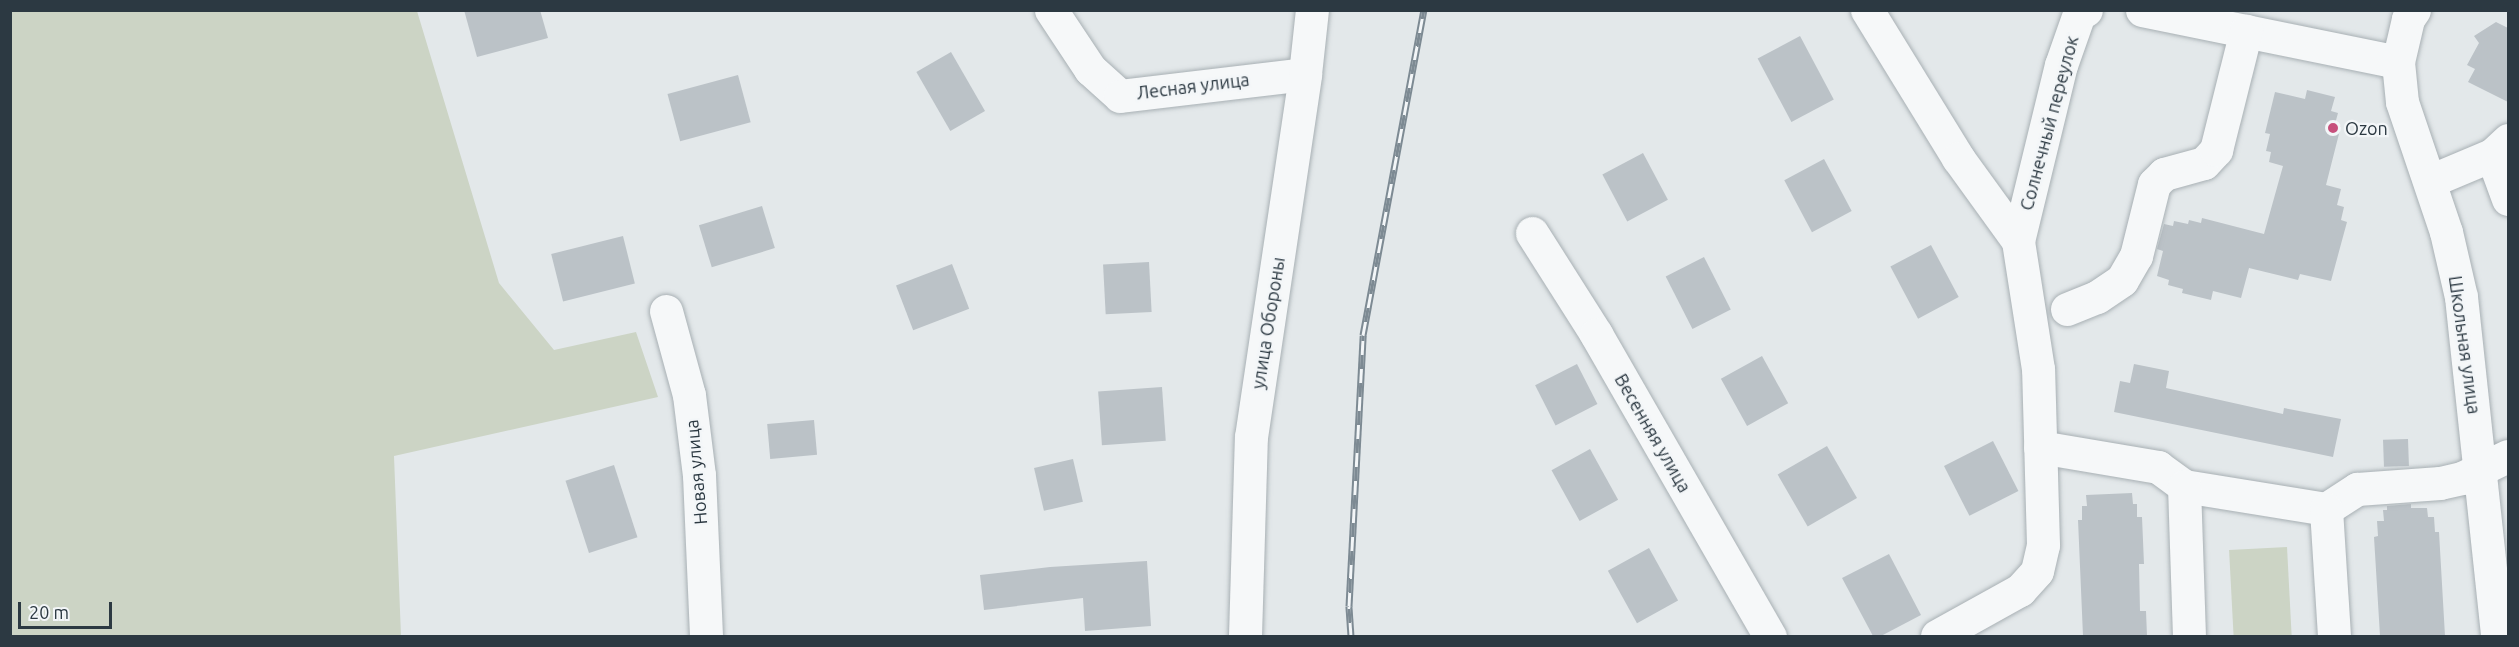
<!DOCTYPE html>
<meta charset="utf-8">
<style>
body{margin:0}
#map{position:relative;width:2519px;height:647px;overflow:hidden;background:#e3e8ea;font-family:Ubuntu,sans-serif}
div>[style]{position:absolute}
.green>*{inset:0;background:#ccd4c5;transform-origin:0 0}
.building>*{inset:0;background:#bbc2c7;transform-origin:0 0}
.roads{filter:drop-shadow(0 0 2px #a8b0b4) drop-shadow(0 0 2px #a8b0b4)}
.minor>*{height:33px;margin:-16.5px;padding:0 16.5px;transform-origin:16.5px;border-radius:16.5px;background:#f6f8f9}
.rail>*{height:7px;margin-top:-3.5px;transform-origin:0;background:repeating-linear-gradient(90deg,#f3f6f8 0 14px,#7d8a93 0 28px);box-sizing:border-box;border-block:2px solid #7d8a93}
.dots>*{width:16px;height:16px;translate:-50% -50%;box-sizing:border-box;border:3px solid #f3f6f8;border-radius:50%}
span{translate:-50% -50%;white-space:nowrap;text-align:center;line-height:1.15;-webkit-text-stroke:4.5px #f3f6f8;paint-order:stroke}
.street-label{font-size:18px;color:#2c3942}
.poi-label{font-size:18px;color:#2c3942}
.left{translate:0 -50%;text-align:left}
.frame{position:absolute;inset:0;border:12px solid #2c3942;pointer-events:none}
.scale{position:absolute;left:18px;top:602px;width:94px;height:27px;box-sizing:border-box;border:3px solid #2c3942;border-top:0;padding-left:8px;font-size:18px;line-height:21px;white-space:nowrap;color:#2c3942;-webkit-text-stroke:4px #f3f6f8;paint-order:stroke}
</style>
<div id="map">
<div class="green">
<i style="clip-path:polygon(10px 11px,417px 11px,499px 283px,554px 350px,636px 332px,658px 397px,394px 456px,401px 636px,11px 636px)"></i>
<i style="left:2287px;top:547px;width:89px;height:58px;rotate:87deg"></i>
</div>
<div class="building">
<i style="clip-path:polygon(464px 10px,540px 10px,548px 38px,477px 57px)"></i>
<i style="clip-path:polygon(2496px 22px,2508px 28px,2508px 102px,2468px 82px,2475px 69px,2467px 65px,2479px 43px,2474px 36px)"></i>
<i style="left:1800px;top:36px;width:72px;height:48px;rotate:62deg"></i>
<i style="left:951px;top:52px;width:68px;height:40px;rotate:60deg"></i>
<i style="left:738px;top:75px;width:49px;height:73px;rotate:75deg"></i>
<i style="clip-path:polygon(2307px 90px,2335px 97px,2331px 111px,2338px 113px,2335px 124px,2341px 126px,2326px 185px,2341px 189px,2337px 205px,2344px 207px,2341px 220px,2347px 222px,2331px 281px,2300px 274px,2298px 280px,2249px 268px,2241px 298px,2213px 291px,2211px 300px,2182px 293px,2183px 289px,2168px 285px,2169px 280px,2157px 276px,2163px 251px,2157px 249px,2164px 224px,2173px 226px,2174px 221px,2188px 224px,2189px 220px,2201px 223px,2202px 218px,2264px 234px,2283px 166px,2269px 162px,2271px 152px,2266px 151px,2270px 134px,2265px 133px,2275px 92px,2305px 99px)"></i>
<i style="left:1643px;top:153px;width:53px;height:46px;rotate:62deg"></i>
<i style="left:1824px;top:159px;width:59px;height:45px;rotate:62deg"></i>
<i style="left:762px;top:206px;width:44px;height:66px;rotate:73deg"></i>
<i style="left:623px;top:236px;width:49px;height:74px;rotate:76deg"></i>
<i style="left:1931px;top:245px;width:59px;height:46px;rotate:62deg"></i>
<i style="left:1704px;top:257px;width:59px;height:43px;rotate:63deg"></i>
<i style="left:1149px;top:262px;width:50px;height:46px;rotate:87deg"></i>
<i style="left:952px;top:264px;width:48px;height:60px;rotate:69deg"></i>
<i style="left:1762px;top:356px;width:54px;height:47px;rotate:61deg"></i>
<i style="left:1577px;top:364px;width:45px;height:47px;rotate:63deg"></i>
<i style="clip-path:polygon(2134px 364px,2169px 371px,2166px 388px,2283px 414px,2284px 408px,2341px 419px,2333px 457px,2114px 412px,2120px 381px,2130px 383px)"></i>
<i style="left:1162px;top:387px;width:54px;height:64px;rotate:86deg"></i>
<i style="left:814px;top:420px;width:35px;height:47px;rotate:85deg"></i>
<i style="left:2408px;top:439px;width:27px;height:25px;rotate:88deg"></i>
<i style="left:1993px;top:441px;width:56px;height:55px;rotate:63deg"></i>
<i style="left:1827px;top:446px;width:60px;height:57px;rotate:60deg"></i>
<i style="left:1590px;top:449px;width:58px;height:44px;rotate:61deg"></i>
<i style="left:1073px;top:459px;width:44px;height:40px;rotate:77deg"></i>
<i style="left:614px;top:465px;width:76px;height:51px;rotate:72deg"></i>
<i style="clip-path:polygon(2132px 493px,2133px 504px,2137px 504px,2137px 517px,2142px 517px,2144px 564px,2139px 564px,2140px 611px,2146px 611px,2147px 636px,2083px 636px,2078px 520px,2082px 520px,2082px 506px,2087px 506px,2086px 495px)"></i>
<i style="clip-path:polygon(2411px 504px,2411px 508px,2427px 508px,2428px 517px,2434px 517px,2435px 532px,2439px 532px,2445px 636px,2380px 636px,2374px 537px,2378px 536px,2377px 521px,2384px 521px,2383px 510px,2387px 510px,2387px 506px)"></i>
<i style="left:1649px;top:548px;width:60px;height:47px;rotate:61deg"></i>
<i style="clip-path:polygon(1889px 554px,1921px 615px,1881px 636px,1873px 636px,1842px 578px)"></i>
<i style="clip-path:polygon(1147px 561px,1151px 626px,1085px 631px,1083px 598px,984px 610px,980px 575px,1050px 567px)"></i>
</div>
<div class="roads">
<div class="minor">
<i style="left:1051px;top:10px;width:71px;rotate:56.5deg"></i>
<i style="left:1090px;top:69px;width:40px;rotate:42deg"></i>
<i style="left:1120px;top:96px;width:186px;rotate:-6.8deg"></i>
<i style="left:1867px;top:10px;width:174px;rotate:58.4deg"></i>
<i style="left:1958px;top:158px;width:102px;rotate:54.1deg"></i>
<i style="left:2142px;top:10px;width:261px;rotate:11.5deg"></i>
<i style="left:2414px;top:10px;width:11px;rotate:124deg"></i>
<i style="left:2408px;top:19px;width:44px;rotate:103.1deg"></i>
<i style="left:2398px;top:62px;width:40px;rotate:84.3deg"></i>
<i style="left:2402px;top:102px;width:137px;rotate:71.3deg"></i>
<i style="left:2446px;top:232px;width:67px;rotate:77deg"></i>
<i style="left:2461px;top:297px;width:341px;rotate:83.9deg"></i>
<i style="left:2492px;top:155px;width:47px;rotate:70deg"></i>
<i style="left:2430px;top:181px;width:67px;rotate:-22.8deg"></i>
<i style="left:2492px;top:155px;width:22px;rotate:-43deg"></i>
<i style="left:1532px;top:233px;width:120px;rotate:57.6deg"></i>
<i style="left:1596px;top:334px;width:349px;rotate:60.1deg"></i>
<i style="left:2067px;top:309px;width:32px;rotate:-22deg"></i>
<i style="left:2097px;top:297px;width:30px;rotate:-34deg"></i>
<i style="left:2122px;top:280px;width:28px;rotate:-60deg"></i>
<i style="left:2136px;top:256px;width:74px;rotate:-76deg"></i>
<i style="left:2154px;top:184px;width:14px;rotate:-45deg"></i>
<i style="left:2164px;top:174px;width:41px;rotate:-15.4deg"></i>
<i style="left:2204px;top:163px;width:18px;rotate:-47deg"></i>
<i style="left:2216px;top:150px;width:123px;rotate:-75.9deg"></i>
<i style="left:666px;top:311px;width:87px;rotate:74.7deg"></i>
<i style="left:689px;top:395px;width:81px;rotate:82.9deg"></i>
<i style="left:699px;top:475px;width:161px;rotate:87.5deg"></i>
<i style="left:2040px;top:447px;width:120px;rotate:9.6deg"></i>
<i style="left:2158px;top:467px;width:32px;rotate:36deg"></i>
<i style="left:2184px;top:486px;width:144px;rotate:9.2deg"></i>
<i style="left:2326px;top:509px;width:37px;rotate:-33deg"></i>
<i style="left:2357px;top:489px;width:83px;rotate:-4.1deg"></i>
<i style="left:2440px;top:483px;width:23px;rotate:-13deg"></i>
<i style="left:2462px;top:478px;width:51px;rotate:-25.6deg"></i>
<i style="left:2184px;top:486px;width:150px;rotate:88.1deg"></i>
<i style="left:2326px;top:509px;width:127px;rotate:86.4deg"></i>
<i style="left:1245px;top:636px;width:199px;rotate:-88.3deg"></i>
<i style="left:1251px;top:437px;width:367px;rotate:-81.5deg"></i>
<i style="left:1305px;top:74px;width:64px;rotate:-83.8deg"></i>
<i style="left:1937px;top:636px;width:95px;rotate:-29deg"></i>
<i style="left:2020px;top:590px;width:25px;rotate:-48deg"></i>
<i style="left:2037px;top:571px;width:27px;rotate:-77deg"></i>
<i style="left:2043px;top:545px;width:176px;rotate:-91.6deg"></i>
<i style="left:2038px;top:369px;width:130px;rotate:-98.9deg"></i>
<i style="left:2018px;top:241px;width:181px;rotate:-76.3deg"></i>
<i style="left:2061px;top:65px;width:54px;rotate:-70.6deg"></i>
<i style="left:2079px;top:14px;width:8px;rotate:-30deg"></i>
</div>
</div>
<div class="rail">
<i style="left:1351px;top:636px;width:30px;rotate:-94deg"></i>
<i style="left:1349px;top:606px;width:271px;rotate:-87deg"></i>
<i style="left:1363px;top:335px;width:331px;rotate:-79.4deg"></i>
</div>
<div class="dots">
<i style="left:2333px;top:128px;background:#c7507c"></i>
</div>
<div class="street-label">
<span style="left:1193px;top:86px;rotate:-7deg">Лесная улица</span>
<span style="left:2049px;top:123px;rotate:-75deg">Солнечный переулок</span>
<span style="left:1268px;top:323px;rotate:-81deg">улица Обороны</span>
<span style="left:2465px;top:345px;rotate:82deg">Школьная улица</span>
<span style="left:1653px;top:433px;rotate:60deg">Весенняя улица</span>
<span style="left:696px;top:472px;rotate:-95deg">Новая улица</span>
</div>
<div class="poi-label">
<span class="left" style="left:2345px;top:128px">Ozon</span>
</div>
<div class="frame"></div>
<div class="scale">20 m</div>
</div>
